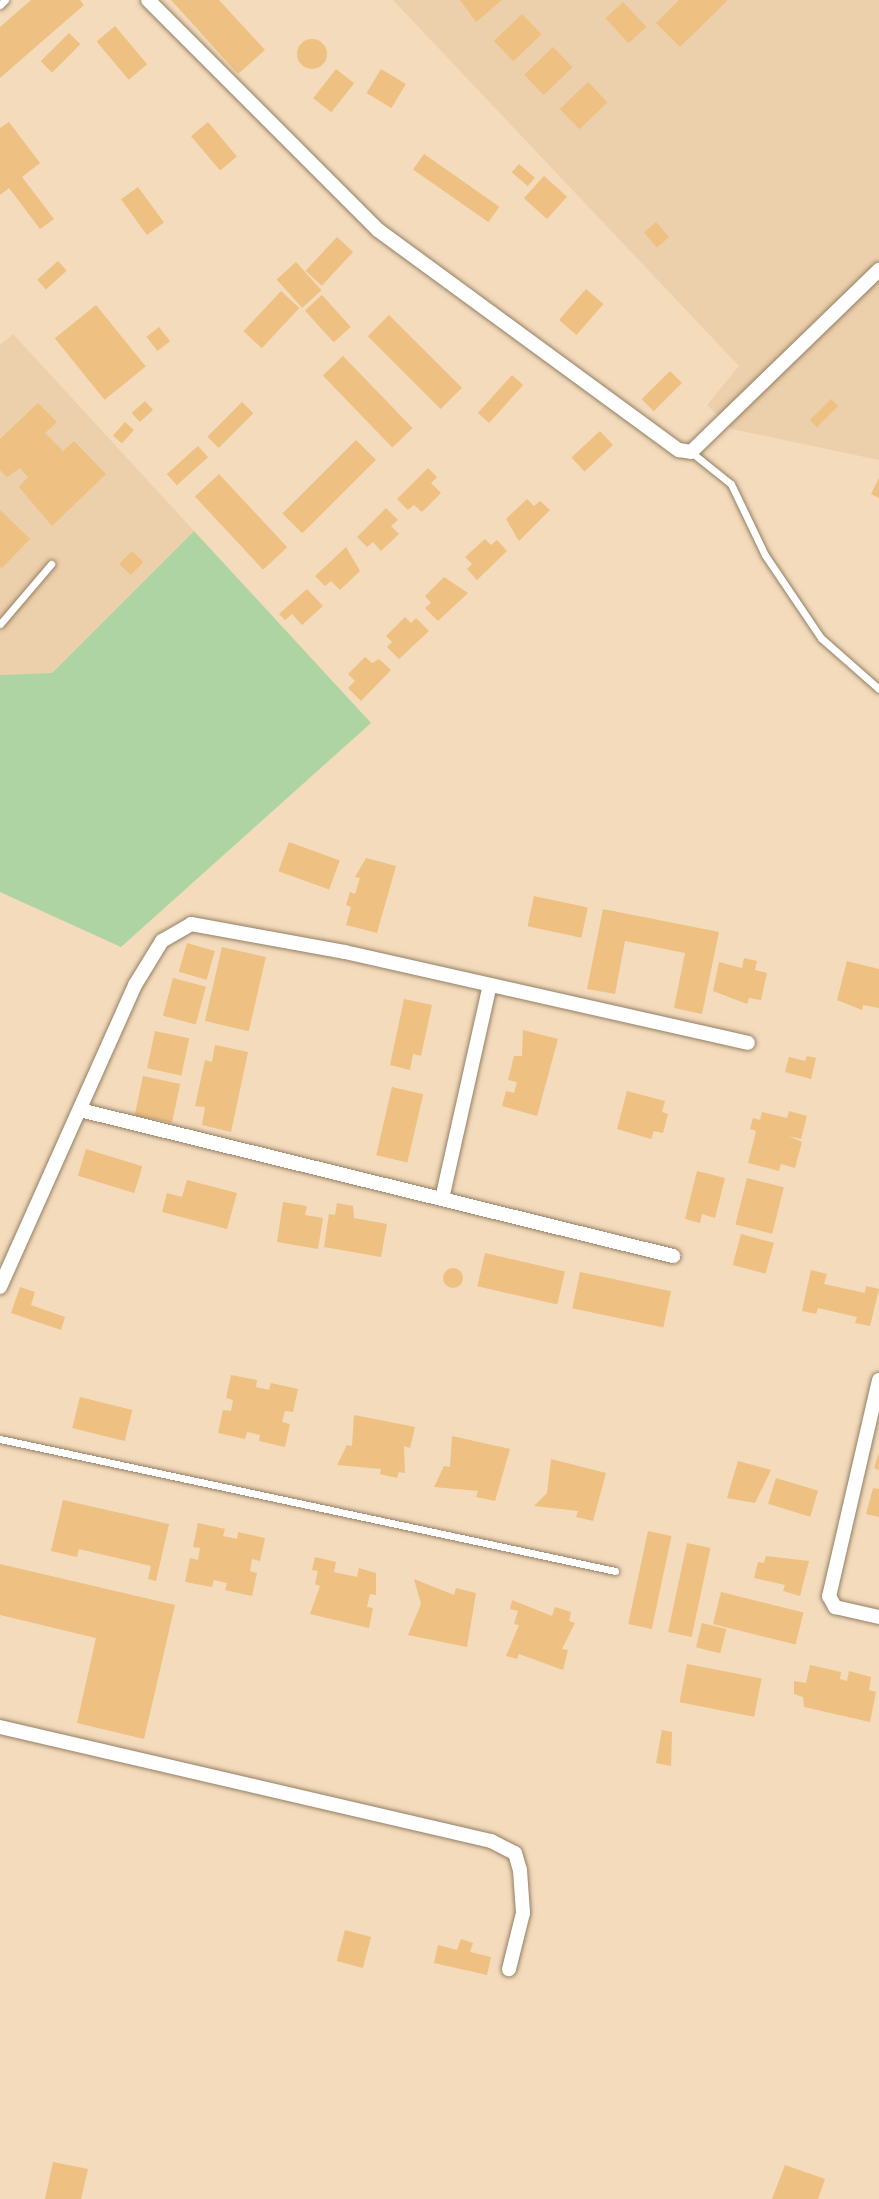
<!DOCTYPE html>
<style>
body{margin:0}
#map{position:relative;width:879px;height:2199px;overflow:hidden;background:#f3dbbc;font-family:Rubik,sans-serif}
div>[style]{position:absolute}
.built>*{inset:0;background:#eccfab}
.green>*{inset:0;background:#aed4a3}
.building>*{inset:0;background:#eec082;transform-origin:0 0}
.round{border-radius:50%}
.roads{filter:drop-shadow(0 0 2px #957f63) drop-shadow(0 0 2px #957f63)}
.lane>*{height:7px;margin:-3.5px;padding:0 3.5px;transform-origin:3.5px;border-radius:3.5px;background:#fff}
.street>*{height:14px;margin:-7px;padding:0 7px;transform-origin:7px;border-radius:7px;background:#fff}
span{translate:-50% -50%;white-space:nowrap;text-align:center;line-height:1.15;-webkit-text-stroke:5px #f3dbbc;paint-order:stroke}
</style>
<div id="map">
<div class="built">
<i style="clip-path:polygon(393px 0,879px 0,879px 460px,732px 429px,707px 405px,739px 366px)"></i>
<i style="clip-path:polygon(13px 334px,194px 531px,52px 673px,0 675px,0 345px)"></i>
</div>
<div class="green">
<i style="clip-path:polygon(194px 531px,371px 723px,121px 947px,0 892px,0 675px,52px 673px)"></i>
</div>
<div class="building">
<i style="clip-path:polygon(31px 0,80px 0,84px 5px,0 78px,0 27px)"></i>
<i style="clip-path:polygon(171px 0,219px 0,265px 50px,238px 74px)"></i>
<i style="clip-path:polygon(460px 0,502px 0,476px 22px)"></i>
<i style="clip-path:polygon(679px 0,726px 0,727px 1px,680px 47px,656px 23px)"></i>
<i style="left:623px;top:2px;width:34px;height:24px;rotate:47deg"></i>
<i style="left:522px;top:14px;width:28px;height:39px;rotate:46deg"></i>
<i style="left:115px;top:26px;width:50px;height:24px;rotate:50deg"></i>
<i style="left:69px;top:33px;width:16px;height:40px;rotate:45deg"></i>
<i class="round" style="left:297px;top:39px;width:30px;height:30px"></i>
<i style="left:553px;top:47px;width:28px;height:40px;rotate:46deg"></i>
<i style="left:336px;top:69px;width:23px;height:37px;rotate:38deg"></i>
<i style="left:381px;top:69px;width:29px;height:28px;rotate:31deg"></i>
<i style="left:588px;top:82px;width:28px;height:39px;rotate:46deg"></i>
<i style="clip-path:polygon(9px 122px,40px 163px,22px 177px,54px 219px,40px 229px,9px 188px,0 195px,0 128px)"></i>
<i style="left:208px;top:122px;width:45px;height:22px;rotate:50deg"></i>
<i style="left:424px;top:154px;width:92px;height:19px;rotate:35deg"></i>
<i style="left:519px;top:164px;width:21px;height:11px;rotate:41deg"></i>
<i style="left:544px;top:176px;width:31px;height:30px;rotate:42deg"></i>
<i style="left:138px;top:187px;width:44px;height:21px;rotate:54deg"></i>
<i style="left:656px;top:222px;width:20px;height:16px;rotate:49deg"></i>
<i style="left:337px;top:237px;width:22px;height:46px;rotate:43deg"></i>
<i style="left:58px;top:261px;width:13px;height:28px;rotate:48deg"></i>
<i style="left:296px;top:262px;width:38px;height:26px;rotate:48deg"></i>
<i style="left:586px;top:289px;width:23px;height:41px;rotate:41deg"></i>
<i style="left:281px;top:291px;width:25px;height:55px;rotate:43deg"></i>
<i style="left:322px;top:295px;width:43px;height:23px;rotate:48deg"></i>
<i style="left:96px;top:305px;width:79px;height:53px;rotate:51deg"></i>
<i style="left:389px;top:315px;width:103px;height:30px;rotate:45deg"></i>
<i style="left:159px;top:327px;width:18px;height:16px;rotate:52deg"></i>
<i style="left:343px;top:356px;width:100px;height:28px;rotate:46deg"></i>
<i style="left:670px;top:371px;width:17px;height:40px;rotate:45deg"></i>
<i style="left:512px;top:375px;width:15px;height:51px;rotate:42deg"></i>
<i style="left:831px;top:399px;width:10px;height:30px;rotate:45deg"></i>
<i style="left:145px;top:401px;width:12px;height:18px;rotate:48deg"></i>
<i style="left:242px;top:402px;width:16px;height:49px;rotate:45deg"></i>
<i style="clip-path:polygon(38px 403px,57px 422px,45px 433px,63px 451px,74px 441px,106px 474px,52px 526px,19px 487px,28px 477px,20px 468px,7px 477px,0 470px,0 439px)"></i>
<i style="left:125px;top:422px;width:12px;height:18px;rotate:42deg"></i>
<i style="left:600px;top:431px;width:19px;height:39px;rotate:47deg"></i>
<i style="left:356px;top:440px;width:28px;height:104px;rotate:45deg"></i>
<i style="left:198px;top:446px;width:15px;height:42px;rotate:48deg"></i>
<i style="clip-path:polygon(428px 468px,437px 477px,431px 483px,441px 493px,422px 512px,414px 505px,408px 510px,397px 499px)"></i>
<i style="left:219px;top:474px;width:100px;height:33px;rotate:47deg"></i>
<i style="clip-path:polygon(879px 478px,879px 498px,871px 494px)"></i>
<i style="clip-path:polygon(527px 499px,534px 506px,540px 501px,550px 510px,519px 541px,506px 519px)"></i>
<i style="clip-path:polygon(386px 508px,398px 520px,391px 526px,399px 534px,381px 551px,373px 542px,367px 547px,357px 537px)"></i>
<i style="clip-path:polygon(0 510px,30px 539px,2px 568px,0 567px)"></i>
<i style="clip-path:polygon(485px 539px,491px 545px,497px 540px,507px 551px,477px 580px,467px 569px,472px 564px,465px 557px)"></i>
<i style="clip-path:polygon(346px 547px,360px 571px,340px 590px,331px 581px,325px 586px,315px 576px)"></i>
<i style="left:132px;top:551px;width:16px;height:18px;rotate:45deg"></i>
<i style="clip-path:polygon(444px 577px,468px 593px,438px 621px,425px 608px,431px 603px,425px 596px)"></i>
<i style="clip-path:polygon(307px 589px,323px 606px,302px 625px,292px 614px,285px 620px,279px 614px)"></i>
<i style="clip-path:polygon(405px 617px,411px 623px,416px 618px,429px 631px,399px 659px,387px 647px,392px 642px,386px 636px)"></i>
<i style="clip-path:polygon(365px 657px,372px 663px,379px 659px,391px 670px,361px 701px,348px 688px,355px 681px,348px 674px)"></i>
<i style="left:289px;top:842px;width:54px;height:31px;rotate:20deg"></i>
<i style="clip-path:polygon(366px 858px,396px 866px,377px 933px,346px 925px,351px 907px,346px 905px,350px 892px,355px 894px,360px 878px,355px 877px)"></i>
<i style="left:534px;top:896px;width:55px;height:31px;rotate:12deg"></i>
<i style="clip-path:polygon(603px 909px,719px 932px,702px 1014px,674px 1008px,685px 953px,625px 941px,615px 994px,587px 989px)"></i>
<i style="left:187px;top:943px;width:29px;height:30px;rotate:16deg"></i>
<i style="left:222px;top:947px;width:45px;height:76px;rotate:13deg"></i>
<i style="clip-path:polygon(744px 958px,757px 961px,755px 970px,767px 973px,761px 1000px,749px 998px,747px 1004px,713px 991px,719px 962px,742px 968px)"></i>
<i style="clip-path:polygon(847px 961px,879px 969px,879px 1008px,863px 1005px,862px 1010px,837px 1000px)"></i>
<i style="left:173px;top:978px;width:34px;height:39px;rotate:15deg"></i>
<i style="clip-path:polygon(404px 999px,432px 1005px,421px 1056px,413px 1054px,410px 1070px,390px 1065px)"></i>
<i style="clip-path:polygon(523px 1030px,558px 1039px,537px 1116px,502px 1106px,506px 1091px,514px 1093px,517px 1082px,508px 1080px,514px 1056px,522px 1056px)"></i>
<i style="left:155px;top:1031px;width:35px;height:38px;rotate:12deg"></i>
<i style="clip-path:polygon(215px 1045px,248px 1052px,231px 1132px,202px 1125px,205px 1107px,195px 1106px,205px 1060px,212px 1062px)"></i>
<i style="clip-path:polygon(807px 1056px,816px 1058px,811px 1079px,785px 1072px,789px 1057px,805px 1061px)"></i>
<i style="left:143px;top:1076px;width:38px;height:40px;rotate:12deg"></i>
<i style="left:392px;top:1087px;width:32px;height:70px;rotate:13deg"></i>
<i style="clip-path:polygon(627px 1091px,665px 1101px,662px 1112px,668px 1114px,663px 1133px,654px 1131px,651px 1139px,617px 1129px)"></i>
<i style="clip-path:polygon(789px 1111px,807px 1116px,801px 1139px,789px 1136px,802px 1142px,795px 1168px,781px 1164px,779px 1171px,748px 1163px,756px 1131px,750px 1129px,753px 1118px,760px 1120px,762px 1112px,787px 1118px)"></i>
<i style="left:86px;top:1149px;width:59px;height:28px;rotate:17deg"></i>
<i style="clip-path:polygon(697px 1171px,725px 1178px,715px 1218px,702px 1214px,700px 1223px,685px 1219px)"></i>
<i style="left:747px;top:1178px;width:38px;height:48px;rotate:14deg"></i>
<i style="clip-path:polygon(187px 1180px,237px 1193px,227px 1229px,162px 1212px,167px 1193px,182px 1197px)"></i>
<i style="clip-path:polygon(283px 1202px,307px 1206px,305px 1215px,323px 1218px,318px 1249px,277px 1242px)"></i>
<i style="clip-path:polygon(337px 1203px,353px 1206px,354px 1218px,387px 1224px,381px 1257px,324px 1247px,329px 1214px,335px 1215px)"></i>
<i style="left:741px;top:1234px;width:34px;height:32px;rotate:15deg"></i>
<i style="left:485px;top:1253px;width:82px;height:34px;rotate:13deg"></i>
<i class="round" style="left:443px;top:1268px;width:20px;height:20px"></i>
<i style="clip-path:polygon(811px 1270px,827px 1274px,824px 1284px,865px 1293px,866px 1286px,879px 1289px,870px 1326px,855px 1323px,857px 1317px,818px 1308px,816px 1314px,802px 1311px)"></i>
<i style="left:580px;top:1272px;width:93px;height:37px;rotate:12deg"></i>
<i style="clip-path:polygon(20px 1287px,35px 1292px,31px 1305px,65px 1317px,61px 1330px,11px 1313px)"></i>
<i style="clip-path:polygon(231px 1375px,257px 1380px,256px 1387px,269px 1390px,271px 1383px,298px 1389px,293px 1412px,285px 1411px,282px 1422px,290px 1424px,285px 1447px,259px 1441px,260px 1435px,247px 1432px,245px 1439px,218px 1433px,223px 1410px,231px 1411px,233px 1400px,226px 1398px)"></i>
<i style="left:80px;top:1397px;width:54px;height:32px;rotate:14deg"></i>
<i style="clip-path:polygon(354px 1415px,415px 1427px,410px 1448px,404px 1446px,405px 1473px,399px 1472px,397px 1478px,380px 1474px,381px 1469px,337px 1465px,347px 1445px,352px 1446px)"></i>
<i style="clip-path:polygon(452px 1436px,510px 1449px,495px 1501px,476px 1497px,478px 1491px,434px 1487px,444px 1466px,450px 1467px)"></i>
<i style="clip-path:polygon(879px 1452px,879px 1470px,874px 1468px)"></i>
<i style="clip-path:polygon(551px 1459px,606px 1473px,593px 1521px,576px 1517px,578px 1511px,534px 1506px,547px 1493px)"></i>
<i style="clip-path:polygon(738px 1461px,771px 1470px,755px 1503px,727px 1498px)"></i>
<i style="left:776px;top:1478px;width:44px;height:27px;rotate:17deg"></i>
<i style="clip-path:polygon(873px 1488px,879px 1489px,879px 1517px,866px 1514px)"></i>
<i style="clip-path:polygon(63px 1500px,169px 1524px,156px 1581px,148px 1579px,151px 1566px,79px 1549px,77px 1557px,51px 1551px)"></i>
<i style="clip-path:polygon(198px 1523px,225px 1529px,223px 1536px,237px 1539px,238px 1532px,265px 1538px,260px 1561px,252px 1559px,250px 1571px,257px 1573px,252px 1596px,225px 1590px,227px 1583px,214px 1580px,212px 1587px,185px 1582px,190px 1558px,198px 1560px,200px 1548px,193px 1547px)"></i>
<i style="left:648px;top:1531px;width:24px;height:95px;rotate:12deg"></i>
<i style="left:687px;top:1543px;width:24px;height:91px;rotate:12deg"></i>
<i style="clip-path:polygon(766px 1556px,809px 1561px,800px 1596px,783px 1591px,785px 1585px,754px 1578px,758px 1562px,764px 1563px)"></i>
<i style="clip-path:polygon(315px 1557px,336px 1562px,334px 1572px,357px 1577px,359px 1568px,376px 1573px,376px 1595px,370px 1594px,367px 1607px,373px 1608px,369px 1628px,310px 1614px,320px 1586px,315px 1584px,318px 1571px,312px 1570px)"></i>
<i style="clip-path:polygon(0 1564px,175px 1605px,144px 1739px,77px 1723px,96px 1638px,0 1615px)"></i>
<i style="clip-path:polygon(414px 1579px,454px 1595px,456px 1588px,476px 1593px,467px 1647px,408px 1635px,421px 1604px)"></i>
<i style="left:721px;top:1592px;width:85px;height:33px;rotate:14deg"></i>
<i style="clip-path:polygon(512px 1600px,552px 1616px,555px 1607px,571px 1612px,569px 1621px,575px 1623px,562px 1649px,568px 1650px,563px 1670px,519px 1654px,517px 1659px,506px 1656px,519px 1625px,514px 1624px,518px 1611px,510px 1609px)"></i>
<i style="left:702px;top:1623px;width:25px;height:25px;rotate:14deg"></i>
<i style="left:687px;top:1664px;width:76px;height:39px;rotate:11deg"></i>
<i style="clip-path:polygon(810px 1665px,841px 1672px,840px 1679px,847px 1681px,849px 1671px,871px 1677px,869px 1690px,876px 1692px,870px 1722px,804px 1707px,803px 1697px,794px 1694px,794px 1681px,806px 1683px)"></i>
<i style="clip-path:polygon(662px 1730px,672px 1732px,671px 1766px,656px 1763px)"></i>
<i style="left:345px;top:1930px;width:27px;height:32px;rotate:15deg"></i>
<i style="clip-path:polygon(461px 1939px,473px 1943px,470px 1952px,491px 1957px,487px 1975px,434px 1963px,438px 1945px,457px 1950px)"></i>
<i style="clip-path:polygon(53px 2162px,88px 2169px,81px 2199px,45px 2199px)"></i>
<i style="clip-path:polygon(785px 2165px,825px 2179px,818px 2199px,772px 2199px)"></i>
</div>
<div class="roads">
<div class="lane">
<i style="left:0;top:5px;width:7px;rotate:-45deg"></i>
<i style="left:691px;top:452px;width:51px;rotate:38.7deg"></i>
<i style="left:731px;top:484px;width:79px;rotate:64.4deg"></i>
<i style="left:765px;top:555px;width:100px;rotate:56deg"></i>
<i style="left:821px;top:638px;width:77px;rotate:41.3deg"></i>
<i style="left:0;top:624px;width:79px;rotate:-49.6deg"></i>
<i style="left:0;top:1439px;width:629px;rotate:12.11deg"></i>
</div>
<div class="street">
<i style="left:148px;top:0;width:325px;rotate:45deg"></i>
<i style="left:378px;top:230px;width:373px;rotate:36.2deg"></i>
<i style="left:679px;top:450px;width:12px;rotate:9deg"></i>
<i style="left:691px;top:452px;width:262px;rotate:-44.1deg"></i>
<i style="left:80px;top:1110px;width:611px;rotate:13.83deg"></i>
<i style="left:442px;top:1199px;width:219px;rotate:-77.4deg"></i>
<i style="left:0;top:1287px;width:331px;rotate:-65.9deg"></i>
<i style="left:135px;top:985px;width:52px;rotate:-58.5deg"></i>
<i style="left:162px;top:941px;width:34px;rotate:-30deg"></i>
<i style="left:191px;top:924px;width:157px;rotate:10.3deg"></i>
<i style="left:345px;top:952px;width:413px;rotate:12.7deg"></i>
<i style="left:879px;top:1380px;width:222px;rotate:103deg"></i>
<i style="left:829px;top:1596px;width:13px;rotate:61deg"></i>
<i style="left:835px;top:1607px;width:45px;rotate:12.8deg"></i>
<i style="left:0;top:1727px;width:504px;rotate:13.07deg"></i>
<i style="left:491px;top:1841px;width:27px;rotate:27deg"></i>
<i style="left:515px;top:1853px;width:18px;rotate:74deg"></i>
<i style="left:520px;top:1870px;width:43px;rotate:86deg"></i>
<i style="left:523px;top:1913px;width:58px;rotate:104deg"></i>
</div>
</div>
</div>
